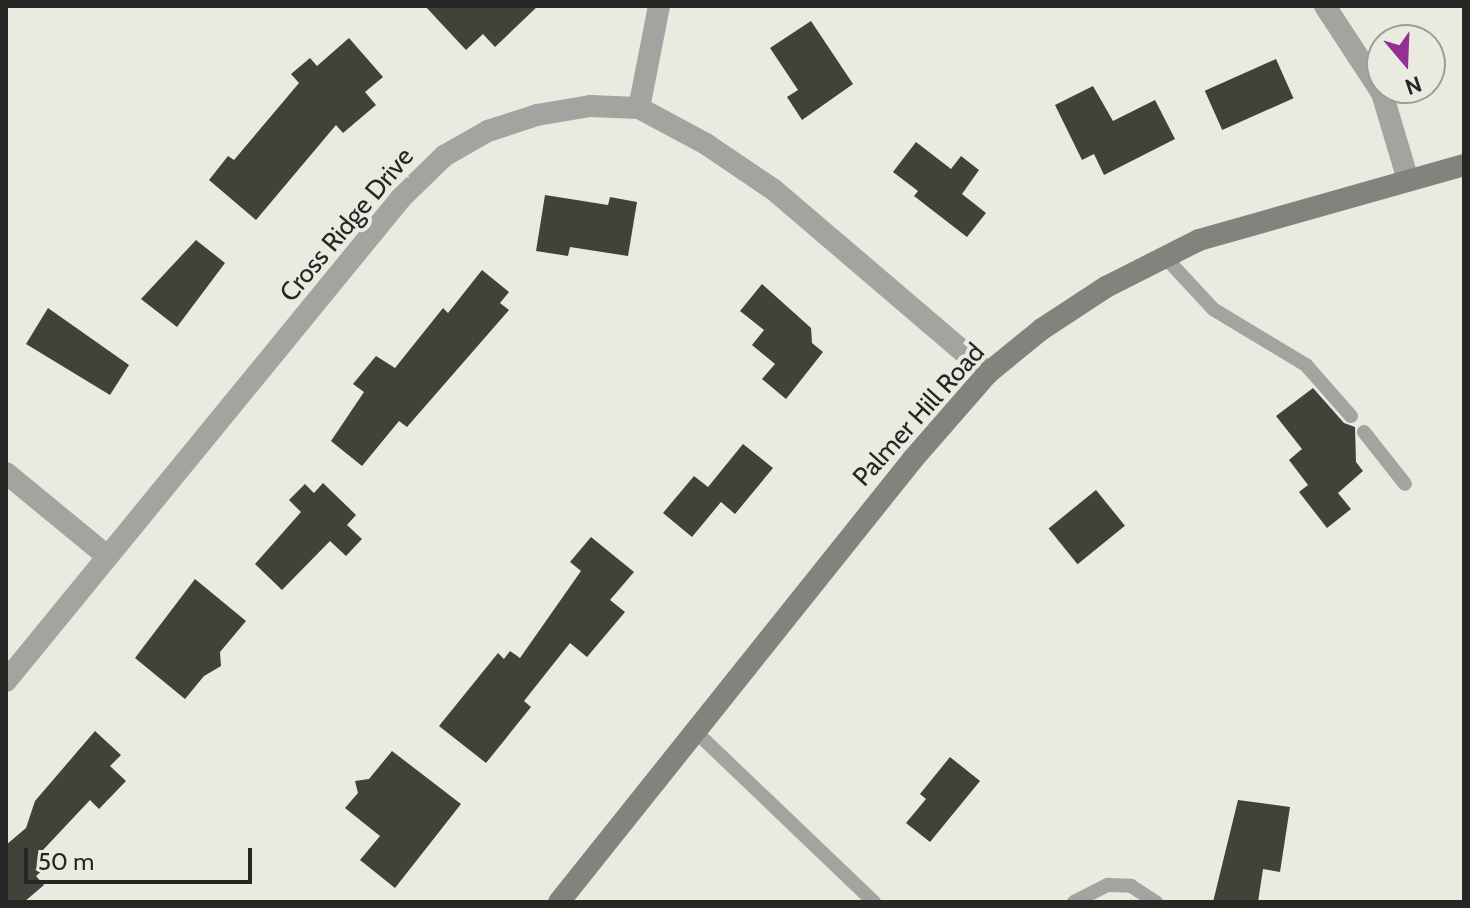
<!DOCTYPE html>
<style>
body{margin:0}
#map{position:relative;width:1470px;height:908px;overflow:hidden;background:#e9ebe1;font-family:Cabin,sans-serif}
div>[style]{position:absolute}
.building>*{inset:0;background:#41433b;transform-origin:0 0}
.service>*{height:14px;margin:-7px;padding:0 7px;transform-origin:7px;border-radius:7px;background:#a3a4a0}
.minor>*{height:22px;margin:-11px;padding:0 11px;transform-origin:11px;border-radius:11px;background:#a3a4a0}
.secondary>*{height:22px;margin:-11px;padding:0 11px;transform-origin:11px;border-radius:11px;background:#81837d}
span{translate:-50% -50%;white-space:nowrap;text-align:center;line-height:1.15;-webkit-text-stroke:8px #e9ebe1;paint-order:stroke}
.street-label{font-size:26px;color:#262724}
.frame{position:absolute;inset:0;border:8px solid #262724;pointer-events:none}
.north{position:absolute;left:1366px;top:24px;width:80px;height:80px;box-sizing:border-box;background:#e9ebe1;border:2px solid #9b9d95;border-radius:50%;rotate:161deg;font-size:22px;font-weight:700;line-height:32px;text-align:center;color:#262724}
.north::after{content:'';display:block;margin:auto;width:28px;height:36px;background:#952f94;clip-path:polygon(50% 0,100% 100%,50% 72%,0 100%)}
.scale{position:absolute;left:24px;top:848px;width:228px;height:36px;box-sizing:border-box;border:4px solid #262724;border-top:0;padding-left:10px;font-size:24px;line-height:28px;white-space:nowrap;color:#262724;-webkit-text-stroke:6px #e9ebe1;paint-order:stroke}
</style>
<div id="map">
<div class="building">
<i style="clip-path:polygon(425px 6px,538px 6px,495px 47px,483px 34px,466px 50px)"></i>
<i style="clip-path:polygon(811px 21px,853px 84px,802px 120px,787px 97px,798px 90px,770px 48px)"></i>
<i style="clip-path:polygon(349px 38px,383px 77px,365px 92px,376px 105px,343px 133px,336px 125px,256px 220px,209px 180px,228px 156px,234px 160px,299px 83px,291px 74px,310px 58px,317px 66px)"></i>
<i style="left:1276px;top:59px;width:43px;height:78px;rotate:66deg"></i>
<i style="clip-path:polygon(1093px 86px,1113px 121px,1155px 100px,1175px 139px,1104px 175px,1094px 154px,1082px 160px,1055px 105px)"></i>
<i style="clip-path:polygon(916px 142px,951px 169px,961px 156px,979px 170px,962px 194px,986px 213px,967px 237px,914px 196px,918px 191px,893px 172px)"></i>
<i style="clip-path:polygon(545px 195px,608px 205px,610px 197px,637px 202px,628px 256px,570px 247px,568px 256px,536px 251px)"></i>
<i style="clip-path:polygon(196px 240px,225px 263px,177px 327px,141px 299px)"></i>
<i style="clip-path:polygon(482px 270px,509px 292px,500px 303px,509px 310px,407px 427px,399px 421px,362px 466px,331px 441px,364px 392px,353px 384px,376px 356px,395px 368px,443px 308px,448px 313px)"></i>
<i style="clip-path:polygon(762px 284px,811px 328px,812px 343px,823px 352px,786px 399px,762px 379px,775px 364px,752px 345px,764px 330px,740px 311px)"></i>
<i style="clip-path:polygon(48px 308px,129px 365px,110px 395px,26px 344px)"></i>
<i style="clip-path:polygon(1313px 388px,1344px 423px,1355px 427px,1356px 462px,1363px 471px,1338px 493px,1351px 509px,1327px 528px,1299px 492px,1308px 485px,1289px 460px,1302px 449px,1276px 416px)"></i>
<i style="clip-path:polygon(743px 444px,773px 468px,735px 514px,721px 502px,692px 537px,663px 513px,694px 476px,708px 487px)"></i>
<i style="clip-path:polygon(323px 483px,356px 515px,347px 525px,362px 539px,346px 556px,330px 541px,282px 590px,255px 564px,301px 512px,289px 500px,305px 484px,314px 493px)"></i>
<i style="left:1096px;top:490px;width:46px;height:61px;rotate:51deg"></i>
<i style="clip-path:polygon(591px 537px,634px 572px,610px 600px,625px 612px,587px 657px,570px 643px,524px 701px,531px 707px,486px 763px,439px 726px,498px 653px,504px 659px,510px 651px,520px 658px,581px 571px,570px 562px)"></i>
<i style="clip-path:polygon(195px 579px,246px 621px,220px 652px,221px 666px,204px 676px,185px 699px,135px 658px)"></i>
<i style="clip-path:polygon(95px 731px,121px 755px,110px 766px,126px 781px,99px 809px,90px 800px,43px 850px,49px 865px,36px 876px,44px 885px,24px 902px,6px 902px,6px 845px,26px 828px,35px 801px)"></i>
<i style="clip-path:polygon(392px 751px,461px 804px,395px 888px,360px 860px,380px 836px,345px 808px,358px 793px,355px 781px,369px 779px)"></i>
<i style="clip-path:polygon(950px 757px,980px 781px,930px 842px,906px 823px,926px 799px,920px 794px)"></i>
<i style="clip-path:polygon(1238px 800px,1290px 807px,1280px 872px,1263px 869px,1258px 902px,1213px 902px)"></i>
</div>
<div class="service">
<i style="left:1164px;top:256px;width:72px;rotate:47.2deg"></i>
<i style="left:1213px;top:309px;width:109px;rotate:31.1deg"></i>
<i style="left:1306px;top:365px;width:68px;rotate:48.6deg"></i>
<i style="left:1364px;top:432px;width:66px;rotate:51.7deg"></i>
<i style="left:695px;top:731px;width:248px;rotate:43.7deg"></i>
<i style="left:1074px;top:902px;width:38px;rotate:-27deg"></i>
<i style="left:1108px;top:885px;width:23px;rotate:2deg"></i>
<i style="left:1131px;top:886px;width:30px;rotate:33deg"></i>
</div>
<div class="minor">
<i style="left:1325px;top:6px;width:104px;rotate:56.8deg"></i>
<i style="left:1382px;top:93px;width:91px;rotate:73.4deg"></i>
<i style="left:639px;top:108px;width:104px;rotate:-78.9deg"></i>
<i style="left:6px;top:473px;width:131px;rotate:39.4deg"></i>
<i style="left:6px;top:681px;width:624px;rotate:-50.72deg"></i>
<i style="left:401px;top:198px;width:60px;rotate:-44.3deg"></i>
<i style="left:444px;top:156px;width:51px;rotate:-29.6deg"></i>
<i style="left:488px;top:131px;width:52px;rotate:-18.1deg"></i>
<i style="left:537px;top:115px;width:54px;rotate:-9.6deg"></i>
<i style="left:590px;top:106px;width:49px;rotate:2.3deg"></i>
<i style="left:639px;top:108px;width:76px;rotate:28.2deg"></i>
<i style="left:706px;top:144px;width:82px;rotate:34.1deg"></i>
<i style="left:774px;top:190px;width:282px;rotate:40.5deg"></i>
</div>
<div class="secondary">
<i style="left:559px;top:902px;width:567px;rotate:-51.37deg"></i>
<i style="left:913px;top:459px;width:114px;rotate:-48.9deg"></i>
<i style="left:988px;top:373px;width:70px;rotate:-39.2deg"></i>
<i style="left:1042px;top:329px;width:77px;rotate:-33.3deg"></i>
<i style="left:1106px;top:287px;width:104px;rotate:-26.8deg"></i>
<i style="left:1199px;top:240px;width:275px;rotate:-15.8deg"></i>
</div>
<div class="street-label">
<span style="left:347px;top:225px;rotate:-50deg">Cross Ridge Drive</span>
<span style="left:919px;top:415px;rotate:-48deg">Palmer Hill Road</span>
</div>
<div class="frame"></div>
<div class="north">N</div>
<div class="scale">50 m</div>
</div>
